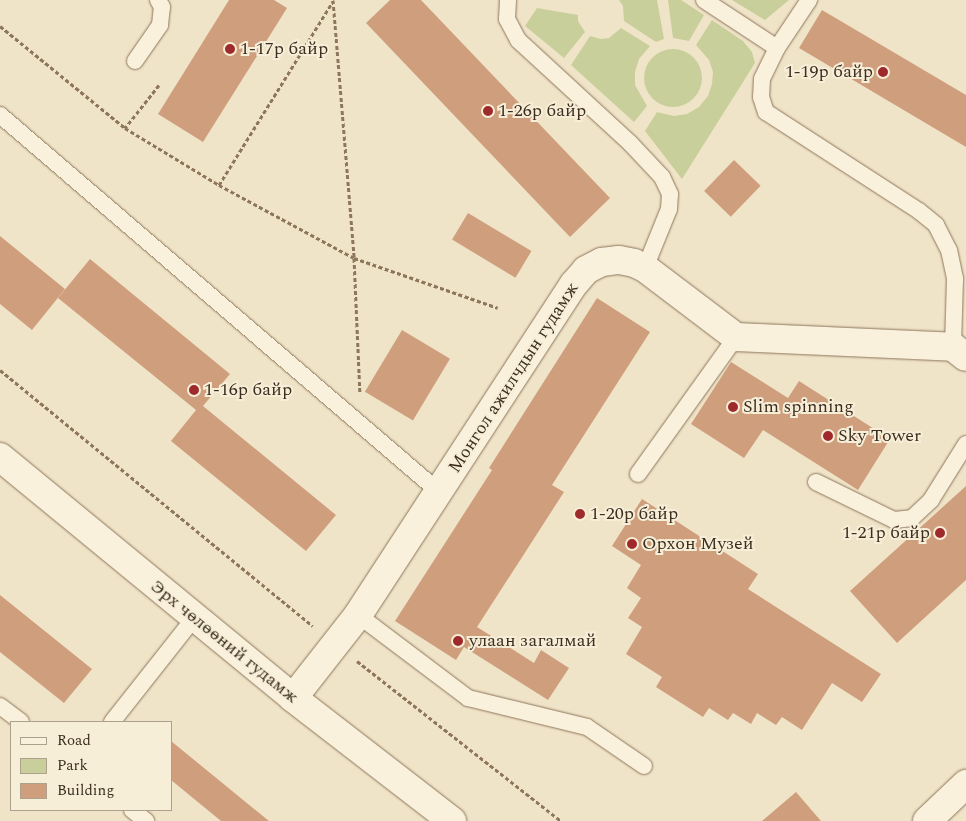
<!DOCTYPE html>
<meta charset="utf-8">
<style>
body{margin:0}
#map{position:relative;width:966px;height:821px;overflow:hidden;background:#f0e4c8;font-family:Spectral,serif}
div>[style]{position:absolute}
.green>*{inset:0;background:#c9cf9b}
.round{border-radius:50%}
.building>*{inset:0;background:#cf9f7d;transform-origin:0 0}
.path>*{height:3px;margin-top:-1.5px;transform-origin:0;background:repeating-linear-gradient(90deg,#8d765c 0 4px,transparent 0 6.5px)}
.roads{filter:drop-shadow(0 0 1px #8d765c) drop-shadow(0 0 1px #8d765c)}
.service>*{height:16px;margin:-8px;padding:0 8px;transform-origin:8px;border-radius:8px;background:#faf1dc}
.minor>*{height:28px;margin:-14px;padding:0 14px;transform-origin:14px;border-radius:14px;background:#faf1dc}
.secondary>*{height:28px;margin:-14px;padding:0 14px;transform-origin:14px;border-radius:14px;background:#faf1dc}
.dots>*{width:14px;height:14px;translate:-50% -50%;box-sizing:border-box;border:2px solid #f7eed8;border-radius:50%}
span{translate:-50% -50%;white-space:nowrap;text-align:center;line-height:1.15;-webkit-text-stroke:4px #f7eed8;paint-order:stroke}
.poi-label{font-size:18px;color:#3d2e20}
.left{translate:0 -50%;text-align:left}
.right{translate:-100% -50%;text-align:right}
.street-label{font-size:18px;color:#3d2e20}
.legend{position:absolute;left:10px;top:721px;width:162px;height:90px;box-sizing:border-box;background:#f7eed8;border:1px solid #ada18e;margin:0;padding:6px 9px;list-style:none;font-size:15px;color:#3d2e20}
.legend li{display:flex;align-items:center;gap:10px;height:25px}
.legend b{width:25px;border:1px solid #ada18e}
</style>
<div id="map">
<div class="green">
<i style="clip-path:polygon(619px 0,657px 0,664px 39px,656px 42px,624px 21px,623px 6px)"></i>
<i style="clip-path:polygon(668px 0,681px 0,704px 15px,689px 41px,673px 38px)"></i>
<i style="clip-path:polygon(732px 0,789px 0,765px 20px)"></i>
<i style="clip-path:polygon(537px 8px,578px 15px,578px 21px,585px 32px,564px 58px,525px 26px)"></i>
<i style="clip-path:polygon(712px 20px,743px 41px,752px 52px,755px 63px,682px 179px,645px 131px,657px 112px,674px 116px,687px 114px,699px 107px,708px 96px,712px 84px,713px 72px,709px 60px,696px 45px)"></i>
<i style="clip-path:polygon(621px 28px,650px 46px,639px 59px,635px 72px,635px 85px,647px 106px,634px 122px,571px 65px,590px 36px,601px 39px,609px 38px)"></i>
<i class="round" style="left:644px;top:49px;width:58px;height:58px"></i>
</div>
<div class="building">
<i style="clip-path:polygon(229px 0,274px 0,287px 8px,203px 142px,158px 114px)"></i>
<i style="clip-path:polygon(390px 0,421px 0,610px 198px,570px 237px,366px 23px)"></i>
<i style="clip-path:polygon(822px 10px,966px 95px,966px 147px,799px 48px)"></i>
<i style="left:734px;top:160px;width:37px;height:43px;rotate:44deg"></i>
<i style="left:468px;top:213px;width:74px;height:31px;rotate:31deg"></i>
<i style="clip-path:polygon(0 236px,65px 289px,32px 330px,0 304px)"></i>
<i style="clip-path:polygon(90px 259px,230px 374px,203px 406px,336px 515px,306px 551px,171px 441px,196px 410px,58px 298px)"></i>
<i style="clip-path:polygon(597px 298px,650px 332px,552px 485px,564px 492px,477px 627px,534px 663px,541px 650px,569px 668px,548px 700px,464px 647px,456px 660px,395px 621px,492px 470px,489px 468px)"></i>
<i style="left:402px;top:330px;width:56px;height:72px;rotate:31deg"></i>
<i style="clip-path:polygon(731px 362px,788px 398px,799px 381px,890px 439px,858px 490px,763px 430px,744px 458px,691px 424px)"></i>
<i style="clip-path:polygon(966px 486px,966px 580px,897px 643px,850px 591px)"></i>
<i style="clip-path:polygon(642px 499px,758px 574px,748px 589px,881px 674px,862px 702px,832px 683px,802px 730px,782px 717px,776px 725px,757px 713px,751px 724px,733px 713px,728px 720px,709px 708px,703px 717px,656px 687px,662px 677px,626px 654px,642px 627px,628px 618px,641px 598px,627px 588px,641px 565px,612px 546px)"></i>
<i style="clip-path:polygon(0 595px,92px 669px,64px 703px,0 652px)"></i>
<i style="clip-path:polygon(171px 741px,269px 821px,221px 821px,171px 780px)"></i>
<i style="clip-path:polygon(796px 792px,821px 821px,762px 821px)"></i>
</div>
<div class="path">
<i style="left:333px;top:0;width:259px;rotate:85.3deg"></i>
<i style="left:354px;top:258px;width:135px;rotate:87.5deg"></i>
<i style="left:0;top:26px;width:161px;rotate:39.2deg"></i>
<i style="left:159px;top:85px;width:55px;rotate:128.3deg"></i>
<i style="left:125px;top:128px;width:110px;rotate:31.2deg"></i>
<i style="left:219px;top:185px;width:216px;rotate:-58.2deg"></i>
<i style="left:219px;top:185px;width:153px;rotate:28.4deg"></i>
<i style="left:354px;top:258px;width:152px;rotate:19.1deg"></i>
<i style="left:0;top:370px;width:404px;rotate:39.3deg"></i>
<i style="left:357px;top:661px;width:259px;rotate:38.1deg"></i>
</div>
<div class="roads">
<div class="service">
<i style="left:508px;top:0;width:19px;rotate:93deg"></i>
<i style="left:507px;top:19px;width:24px;rotate:62deg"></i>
<i style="left:518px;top:40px;width:152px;rotate:42.6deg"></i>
<i style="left:630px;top:143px;width:47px;rotate:46.7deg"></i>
<i style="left:662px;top:177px;width:19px;rotate:65deg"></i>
<i style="left:670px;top:194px;width:15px;rotate:94deg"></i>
<i style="left:669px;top:209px;width:64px;rotate:112.1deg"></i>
<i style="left:704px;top:0;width:87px;rotate:33.3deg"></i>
<i style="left:777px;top:48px;width:34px;rotate:116deg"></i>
<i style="left:762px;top:79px;width:18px;rotate:93deg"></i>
<i style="left:761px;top:97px;width:16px;rotate:72deg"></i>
<i style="left:766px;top:112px;width:182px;rotate:32.9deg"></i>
<i style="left:919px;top:211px;width:22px;rotate:39deg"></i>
<i style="left:936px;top:225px;width:28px;rotate:63deg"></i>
<i style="left:949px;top:250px;width:30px;rotate:78deg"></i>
<i style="left:955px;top:279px;width:68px;rotate:91.7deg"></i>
<i style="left:777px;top:48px;width:58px;rotate:-56.3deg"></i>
<i style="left:135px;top:61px;width:44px;rotate:-55.2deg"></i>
<i style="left:160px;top:25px;width:18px;rotate:-84deg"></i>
<i style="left:162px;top:7px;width:8px;rotate:-120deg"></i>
<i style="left:0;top:115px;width:579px;rotate:40.65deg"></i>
<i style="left:638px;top:474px;width:168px;rotate:-54.4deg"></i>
<i style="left:816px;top:482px;width:87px;rotate:26deg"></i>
<i style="left:894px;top:520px;width:18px;rotate:-6deg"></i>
<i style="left:912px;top:518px;width:26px;rotate:-43deg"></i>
<i style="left:931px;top:500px;width:66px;rotate:-58deg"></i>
<i style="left:358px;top:615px;width:138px;rotate:37deg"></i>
<i style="left:468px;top:698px;width:122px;rotate:13.7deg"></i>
<i style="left:587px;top:727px;width:69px;rotate:34.4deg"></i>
<i style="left:0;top:706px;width:26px;rotate:37deg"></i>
<i style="left:112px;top:722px;width:132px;rotate:-51.7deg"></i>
<i style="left:132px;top:810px;width:18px;rotate:38deg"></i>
</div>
<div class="minor">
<i style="left:293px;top:698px;width:105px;rotate:-51.9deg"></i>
<i style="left:358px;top:615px;width:395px;rotate:-56.9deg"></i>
<i style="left:574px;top:284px;width:18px;rotate:-49deg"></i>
<i style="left:586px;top:270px;width:18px;rotate:-27deg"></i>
<i style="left:602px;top:262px;width:17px;rotate:-7deg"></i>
<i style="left:619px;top:260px;width:15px;rotate:11deg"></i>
<i style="left:634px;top:263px;width:12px;rotate:24deg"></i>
<i style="left:645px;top:268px;width:114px;rotate:37.2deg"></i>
<i style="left:736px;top:337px;width:217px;rotate:2.6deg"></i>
<i style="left:953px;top:347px;width:16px;rotate:38deg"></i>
<i style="left:927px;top:821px;width:54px;rotate:-43.5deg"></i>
</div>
<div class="secondary">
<i style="left:0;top:457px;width:379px;rotate:39.4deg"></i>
<i style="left:293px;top:698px;width:201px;rotate:37.7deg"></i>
</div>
</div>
<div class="dots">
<i style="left:230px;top:49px;background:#9e2a2b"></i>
<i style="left:883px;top:72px;background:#9e2a2b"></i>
<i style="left:488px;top:111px;background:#9e2a2b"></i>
<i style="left:194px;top:390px;background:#9e2a2b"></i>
<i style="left:733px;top:407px;background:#9e2a2b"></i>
<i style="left:828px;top:436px;background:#9e2a2b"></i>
<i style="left:580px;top:514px;background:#9e2a2b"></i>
<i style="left:940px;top:533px;background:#9e2a2b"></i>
<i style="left:632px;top:544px;background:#9e2a2b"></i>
<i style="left:458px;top:641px;background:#9e2a2b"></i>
</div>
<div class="poi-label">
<span class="left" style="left:240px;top:49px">1-17р байр</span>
<span class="right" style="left:873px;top:72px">1-19р байр</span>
<span class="left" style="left:498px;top:111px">1-26р байр</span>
<span class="left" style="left:204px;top:390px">1-16р байр</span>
<span class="left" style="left:743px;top:407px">Slim spinning</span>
<span class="left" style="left:838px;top:436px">Sky Tower</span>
<span class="left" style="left:590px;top:514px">1-20р байр</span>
<span class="right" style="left:930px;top:533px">1-21р байр</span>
<span class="left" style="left:642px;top:544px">Орхон Myзей</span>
<span class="left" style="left:469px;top:641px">улаан загалмай</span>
</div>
<div class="street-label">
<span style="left:514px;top:378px;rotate:-57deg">Монгол ажилчдын гудамж</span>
<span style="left:224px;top:642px;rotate:39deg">Эрх чөлөөний гудамж</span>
</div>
<ul class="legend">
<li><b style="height:6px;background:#faf1dc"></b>Road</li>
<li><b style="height:14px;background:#c9cf9b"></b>Park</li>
<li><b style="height:14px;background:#cf9f7d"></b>Building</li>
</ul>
</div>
